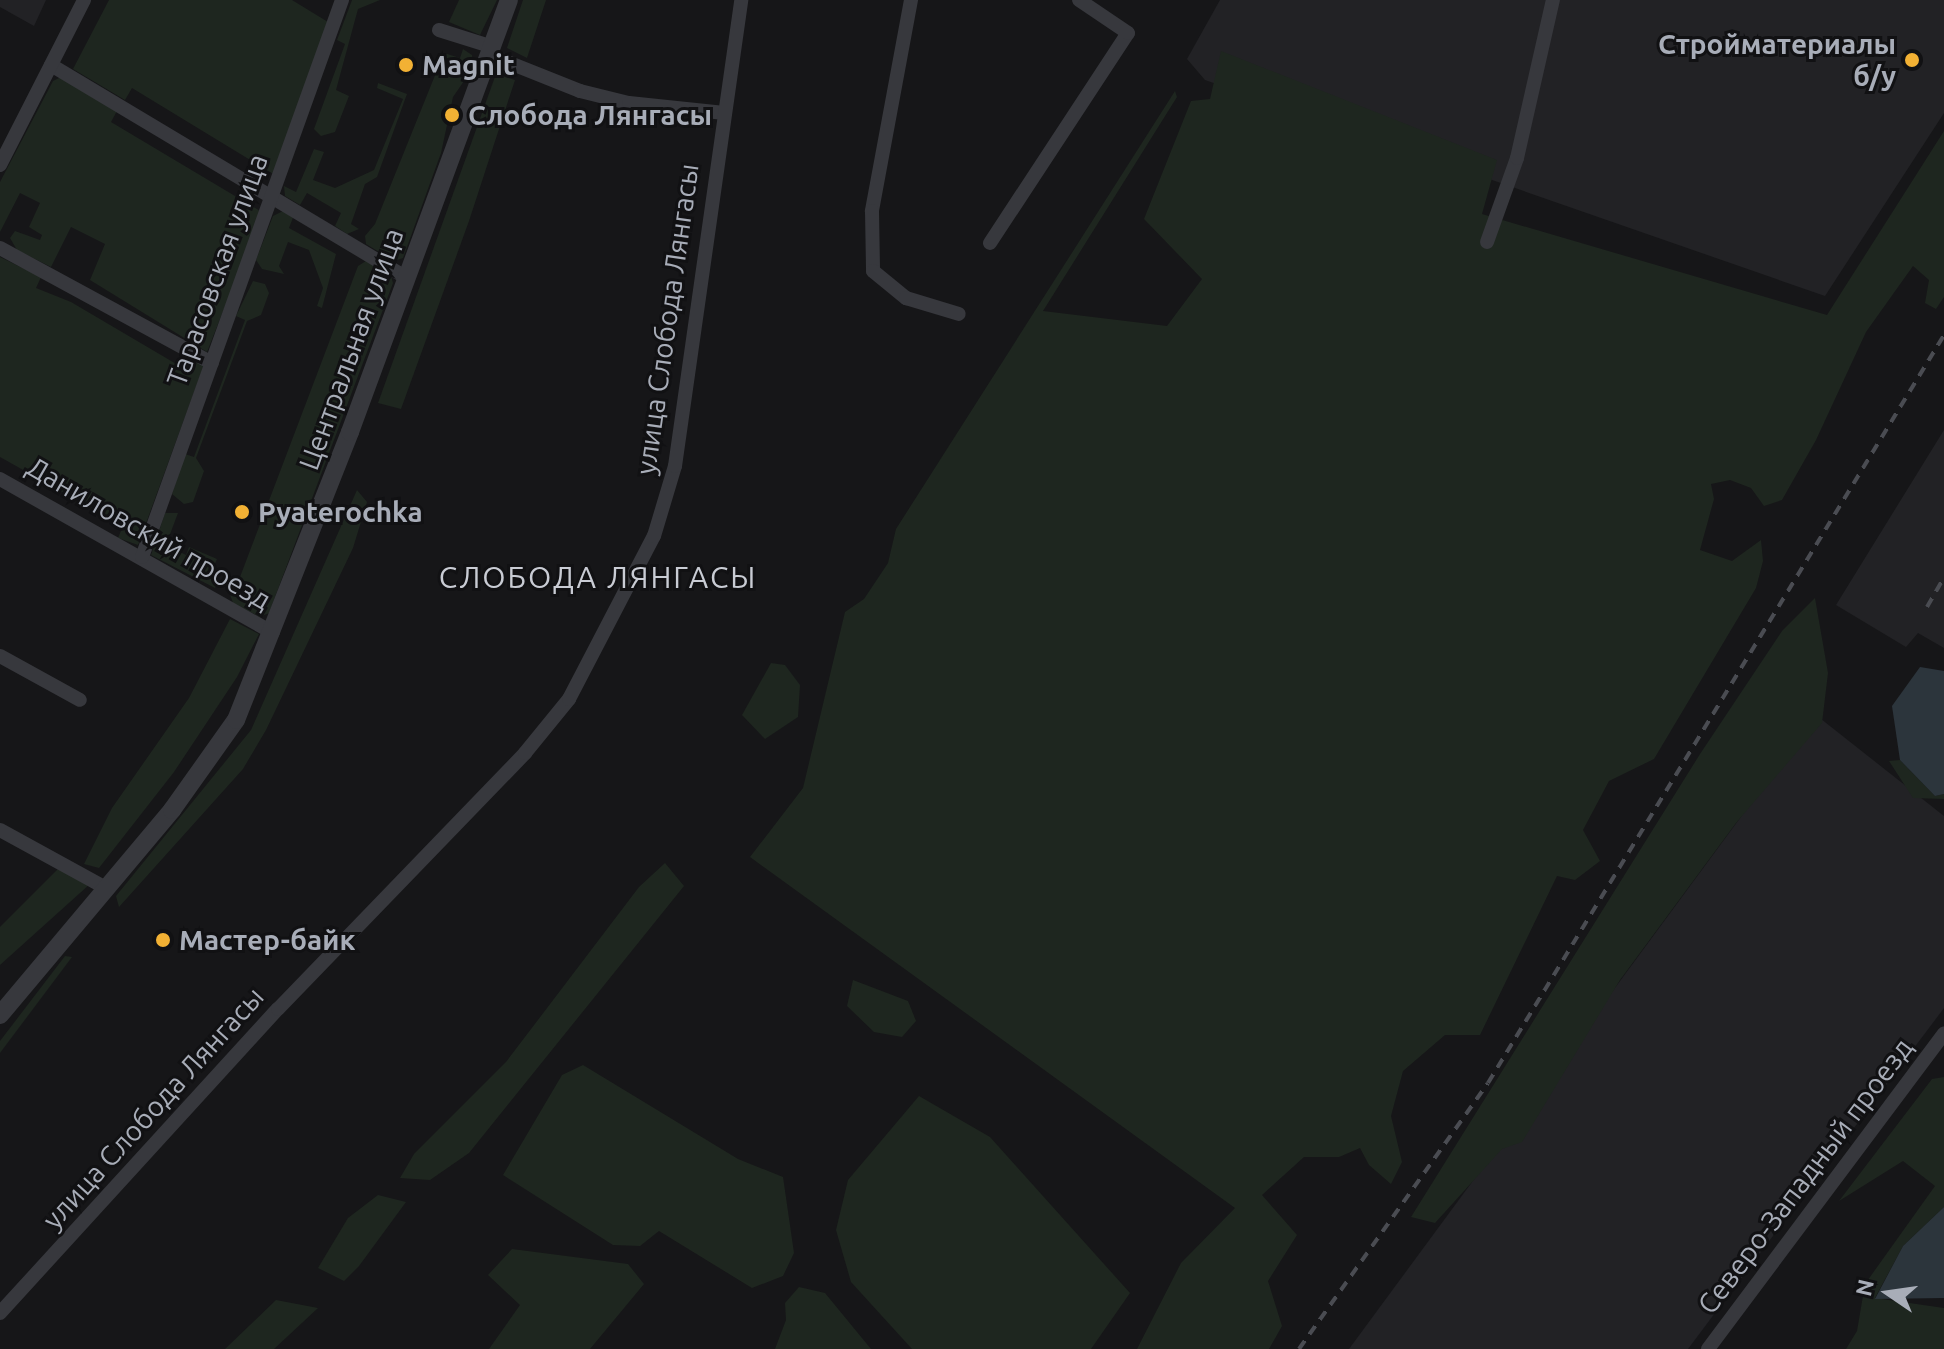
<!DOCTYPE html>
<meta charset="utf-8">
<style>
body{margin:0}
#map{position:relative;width:1944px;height:1349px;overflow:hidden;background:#161618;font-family:Ubuntu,sans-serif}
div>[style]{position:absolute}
.built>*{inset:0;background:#222225}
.green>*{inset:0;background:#1e261f}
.water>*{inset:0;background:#2c353c}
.minor>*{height:14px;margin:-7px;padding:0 7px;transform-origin:7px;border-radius:7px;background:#37383d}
.tertiary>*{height:18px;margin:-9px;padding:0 9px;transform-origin:9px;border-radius:9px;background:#37383d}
.rail>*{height:4px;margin-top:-2px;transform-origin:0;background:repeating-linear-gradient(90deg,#4a4c52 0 10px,transparent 0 18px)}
.dots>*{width:22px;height:22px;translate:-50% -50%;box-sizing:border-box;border:4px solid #111113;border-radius:50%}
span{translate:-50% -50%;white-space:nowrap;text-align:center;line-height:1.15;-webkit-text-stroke:6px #111113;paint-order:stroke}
.poi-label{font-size:28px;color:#a8adb8;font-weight:700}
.right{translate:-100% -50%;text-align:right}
.left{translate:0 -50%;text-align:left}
.street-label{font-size:28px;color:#a8adb8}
.neighbourhood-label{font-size:30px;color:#c9ccd4;letter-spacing:2px}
.north{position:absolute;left:1848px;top:1253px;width:80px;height:80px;-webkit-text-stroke:6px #111113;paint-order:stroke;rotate:283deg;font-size:22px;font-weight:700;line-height:32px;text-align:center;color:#a8adb8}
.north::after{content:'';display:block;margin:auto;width:28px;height:36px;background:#a8adb8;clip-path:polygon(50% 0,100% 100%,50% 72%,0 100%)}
</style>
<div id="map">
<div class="built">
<i style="clip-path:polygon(0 0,46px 0,34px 26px,0 7px)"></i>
<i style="clip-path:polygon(1220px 0,1944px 0,1944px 113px,1825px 296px,1205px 80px,1187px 59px)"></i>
<i style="clip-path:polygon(1944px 430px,1944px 648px,1918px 633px,1906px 647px,1836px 605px)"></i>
<i style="clip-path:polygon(1816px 715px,1944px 816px,1944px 1008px,1688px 1349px,1349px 1349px)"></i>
</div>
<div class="green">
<i style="clip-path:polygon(109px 0,292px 0,328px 22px,275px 175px,132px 88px,125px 100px,73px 69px)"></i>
<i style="clip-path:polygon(352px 0,380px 0,358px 9px,336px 90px,349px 96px,335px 132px,321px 136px,314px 129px,345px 44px,337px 40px)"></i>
<i style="clip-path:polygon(459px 0,497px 0,480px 35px,449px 22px)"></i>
<i style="clip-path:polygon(523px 0,546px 0,527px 58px,507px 48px)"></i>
<i style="clip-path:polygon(463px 49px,472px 55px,473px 68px,453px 97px,441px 153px,403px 258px,394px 261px,366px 244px,365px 236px,375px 224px,444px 53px,460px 58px)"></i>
<i style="clip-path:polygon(1221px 51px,1497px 160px,1482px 214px,1827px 315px,1944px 131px,1944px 297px,1936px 309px,1925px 303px,1929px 280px,1913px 266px,1866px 332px,1816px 440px,1782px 500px,1764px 506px,1751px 488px,1730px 480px,1711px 484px,1714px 499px,1700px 550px,1732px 561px,1761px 540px,1763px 561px,1756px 588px,1654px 759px,1609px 781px,1583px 830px,1600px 861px,1575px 880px,1557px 876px,1480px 1035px,1445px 1035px,1403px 1071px,1391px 1116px,1402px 1162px,1391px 1184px,1369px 1165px,1360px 1148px,1339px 1157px,1304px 1157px,1262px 1195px,1297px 1235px,1268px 1281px,1282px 1326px,1269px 1349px,1137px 1349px,1181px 1263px,1235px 1208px,750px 857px,803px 788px,845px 612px,864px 599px,888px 563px,896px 529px,1175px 91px,1177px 97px,1043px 311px,1167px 326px,1202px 279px,1144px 219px,1191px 101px,1210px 99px)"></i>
<i style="clip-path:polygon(496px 74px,515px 80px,469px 221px,401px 409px,378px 403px)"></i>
<i style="clip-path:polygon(61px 77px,118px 109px,111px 122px,262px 212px,207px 352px,90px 280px,105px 244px,71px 227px,51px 267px,17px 250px,10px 238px,15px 231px,40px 240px,42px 235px,29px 227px,40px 203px,20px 193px,0 232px,0 182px,53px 81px)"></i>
<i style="clip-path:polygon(378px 83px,407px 94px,377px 177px,365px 184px,351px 224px,359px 229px,347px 234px,335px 226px,341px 213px,307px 193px,300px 205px,285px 196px,284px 186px,296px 192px,314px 149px,324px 152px,313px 180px,335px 188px,374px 170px,403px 99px,377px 88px)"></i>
<i style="clip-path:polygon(285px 210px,294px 215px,289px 228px,336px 254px,322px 308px,317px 306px,323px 288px,309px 250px,288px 242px,279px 266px,284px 274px,262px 269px,256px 260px,273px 216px)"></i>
<i style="clip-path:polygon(0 257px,41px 277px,36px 288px,71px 302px,178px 365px,185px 352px,204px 365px,138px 545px,118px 538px,123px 526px,0 457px)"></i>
<i style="clip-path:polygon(366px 261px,391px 276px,393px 283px,269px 613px,260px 617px,233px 603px,228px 589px,233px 578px,240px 577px,358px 266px)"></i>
<i style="clip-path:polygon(253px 281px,265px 284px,269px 293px,261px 315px,247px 321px,196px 458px,204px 471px,193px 502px,184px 504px,172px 494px,185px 454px,194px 457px,245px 320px,236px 316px)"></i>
<i style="clip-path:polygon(357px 490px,367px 502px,353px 548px,266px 730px,243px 769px,119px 907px,116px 896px,251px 730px)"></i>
<i style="clip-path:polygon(165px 513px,178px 513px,166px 545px,186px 555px,189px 547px,217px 559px,210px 575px,218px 582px,215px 588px,151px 555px)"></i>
<i style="clip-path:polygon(1815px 598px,1828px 673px,1822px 723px,1736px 823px,1620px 980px,1522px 1142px,1502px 1149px,1435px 1223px,1411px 1217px,1700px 754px,1782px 631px)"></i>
<i style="clip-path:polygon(230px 619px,259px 634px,237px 677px,174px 772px,99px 868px,84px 864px,112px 808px,189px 698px)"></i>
<i style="clip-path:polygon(771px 663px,785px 665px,800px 685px,798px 717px,765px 739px,742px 715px)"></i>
<i style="clip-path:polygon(1900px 760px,1935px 796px,1944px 794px,1944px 799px,1913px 798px,1889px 761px)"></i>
<i style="clip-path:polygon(665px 863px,684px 886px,469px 1153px,430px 1180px,400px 1178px,414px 1154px,506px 1062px,639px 887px)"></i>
<i style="clip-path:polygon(58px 869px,90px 884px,0 965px,0 927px)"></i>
<i style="clip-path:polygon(65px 956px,72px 957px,0 1053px,0 1041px)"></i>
<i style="clip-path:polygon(853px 980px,908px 1001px,916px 1021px,902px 1037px,874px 1032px,847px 1006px)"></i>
<i style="clip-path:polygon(583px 1065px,738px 1159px,783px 1177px,794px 1253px,783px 1276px,752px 1288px,659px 1231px,640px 1246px,613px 1245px,503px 1175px,562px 1075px)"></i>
<i style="clip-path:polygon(1944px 1077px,1944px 1207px,1903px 1246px,1875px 1298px,1944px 1308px,1944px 1349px,1846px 1349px,1857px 1331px,1865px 1284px,1935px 1186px,1903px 1161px,1839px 1201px,1932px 1079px)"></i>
<i style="clip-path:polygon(919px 1096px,990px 1137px,1130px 1293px,1091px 1349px,912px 1349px,851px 1282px,836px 1230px,848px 1180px)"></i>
<i style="clip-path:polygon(378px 1195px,406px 1202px,359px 1266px,344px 1281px,318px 1268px,348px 1218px)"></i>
<i style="clip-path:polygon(512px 1249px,628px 1264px,644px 1284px,590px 1349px,489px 1349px,520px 1305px,488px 1275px)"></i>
<i style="clip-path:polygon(799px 1287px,825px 1293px,871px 1349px,775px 1349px,786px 1320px,785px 1303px)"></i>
<i style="clip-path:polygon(276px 1300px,318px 1308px,274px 1349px,225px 1349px)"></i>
</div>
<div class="water">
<i style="clip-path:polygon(1920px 667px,1944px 671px,1944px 794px,1935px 796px,1900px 760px,1892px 706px)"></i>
<i style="clip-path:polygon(1944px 1207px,1944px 1298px,1875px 1299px,1903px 1246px)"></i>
</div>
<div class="minor">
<i style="left:911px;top:0;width:215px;rotate:100.5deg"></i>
<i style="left:872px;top:211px;width:60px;rotate:89deg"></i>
<i style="left:873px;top:271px;width:43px;rotate:39.3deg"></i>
<i style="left:906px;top:298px;width:55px;rotate:16.8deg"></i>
<i style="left:439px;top:30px;width:57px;rotate:17.5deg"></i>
<i style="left:490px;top:55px;width:97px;rotate:21.8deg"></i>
<i style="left:580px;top:91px;width:50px;rotate:13.8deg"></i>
<i style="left:629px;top:103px;width:96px;rotate:6deg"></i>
<i style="left:51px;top:65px;width:415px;rotate:30.9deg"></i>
<i style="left:0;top:165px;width:185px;rotate:-63deg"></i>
<i style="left:1487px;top:242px;width:89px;rotate:-70.3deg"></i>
<i style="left:1517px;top:158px;width:162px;rotate:-77.2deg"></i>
<i style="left:990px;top:243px;width:251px;rotate:-56.7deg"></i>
<i style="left:1128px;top:33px;width:59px;rotate:-146deg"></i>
<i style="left:0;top:248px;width:241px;rotate:28.5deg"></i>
<i style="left:0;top:479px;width:313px;rotate:29.4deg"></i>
<i style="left:142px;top:557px;width:592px;rotate:-70.25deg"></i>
<i style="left:0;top:656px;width:91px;rotate:28.8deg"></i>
<i style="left:0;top:830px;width:121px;rotate:28.7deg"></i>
<i style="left:0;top:1313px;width:412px;rotate:-47.6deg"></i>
<i style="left:278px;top:1009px;width:356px;rotate:-46deg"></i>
<i style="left:525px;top:753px;width:70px;rotate:-50.8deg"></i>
<i style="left:569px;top:699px;width:184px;rotate:-62.5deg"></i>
<i style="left:654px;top:536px;width:73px;rotate:-73.3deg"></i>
<i style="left:675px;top:466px;width:471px;rotate:-81.9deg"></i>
<i style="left:1708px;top:1349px;width:394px;rotate:-53.2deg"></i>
</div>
<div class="tertiary">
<i style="left:0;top:1015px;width:268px;rotate:-50deg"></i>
<i style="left:172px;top:810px;width:110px;rotate:-54.6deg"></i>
<i style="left:236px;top:720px;width:310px;rotate:-68.4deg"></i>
<i style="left:350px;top:432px;width:460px;rotate:-69.8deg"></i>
</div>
<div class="rail">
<i style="left:1927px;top:607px;width:34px;rotate:-60deg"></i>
<i style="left:1299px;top:1349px;width:326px;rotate:-54.6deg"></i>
<i style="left:1488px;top:1083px;width:876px;rotate:-58.63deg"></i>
</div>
<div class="dots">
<i style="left:1912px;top:60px;background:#f2b134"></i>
<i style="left:406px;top:65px;background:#f2b134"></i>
<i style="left:452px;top:115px;background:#f2b134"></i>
<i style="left:242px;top:512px;background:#f2b134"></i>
<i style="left:163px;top:940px;background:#f2b134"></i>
</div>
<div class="poi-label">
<span class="right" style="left:1896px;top:60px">Стройматериалы<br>б/у</span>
<span class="left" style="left:422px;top:65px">Magnit</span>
<span class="left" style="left:468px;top:115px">Слобода Лянгасы</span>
<span class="left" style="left:258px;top:512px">Pyaterochka</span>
<span class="left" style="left:179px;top:940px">Мастер-байк</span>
</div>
<div class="street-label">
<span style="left:217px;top:270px;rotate:-70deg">Тарасовская улица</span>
<span style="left:667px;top:319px;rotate:-82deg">улица Слобода Лянгасы</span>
<span style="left:351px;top:349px;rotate:-70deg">Центральная улица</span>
<span style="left:149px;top:533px;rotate:30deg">Даниловский проезд</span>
<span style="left:153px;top:1108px;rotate:-48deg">улица Слобода Лянгасы</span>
<span style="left:1805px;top:1176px;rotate:-53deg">Северо-Западный проезд</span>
</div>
<div class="neighbourhood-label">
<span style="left:598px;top:577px">СЛОБОДА ЛЯНГАСЫ</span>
</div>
<div class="north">N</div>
</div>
